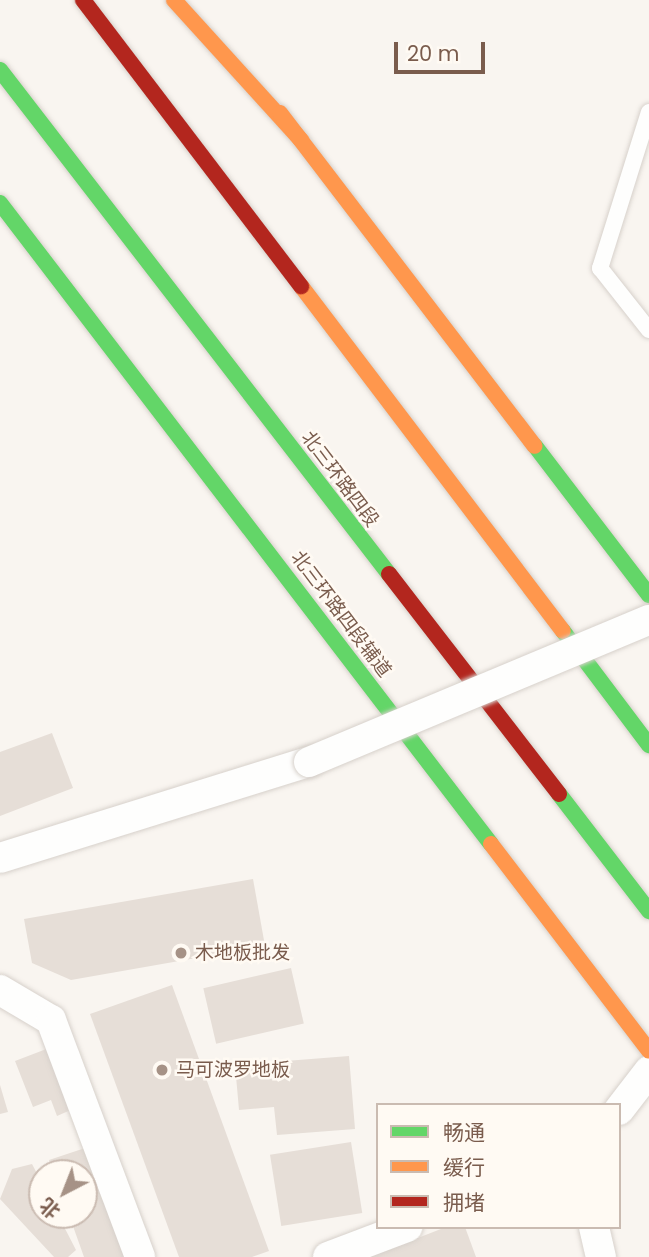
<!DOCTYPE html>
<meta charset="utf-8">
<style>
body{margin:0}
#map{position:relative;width:649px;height:1257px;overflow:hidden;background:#f9f5f0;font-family:Poppins,"Noto Sans SC",sans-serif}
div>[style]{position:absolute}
.building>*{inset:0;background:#e6ded7;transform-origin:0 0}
.roads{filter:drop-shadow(0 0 2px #d7d1cb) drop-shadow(0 0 2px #d7d1cb)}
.lane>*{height:16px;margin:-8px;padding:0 8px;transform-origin:8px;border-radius:8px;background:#fefefd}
.street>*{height:30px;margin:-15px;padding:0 15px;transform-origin:15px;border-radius:15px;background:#fefefd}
.fast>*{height:16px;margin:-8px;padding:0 8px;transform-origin:8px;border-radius:8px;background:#63d668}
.slow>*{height:16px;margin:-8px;padding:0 8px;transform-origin:8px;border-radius:8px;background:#ff974d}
.jam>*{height:16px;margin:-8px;padding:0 8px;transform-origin:8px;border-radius:8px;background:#b3261e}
.bridges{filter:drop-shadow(0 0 2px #d7d1cb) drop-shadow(0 0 2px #d7d1cb)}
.street-bridge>*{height:30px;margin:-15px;padding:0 15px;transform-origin:15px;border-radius:15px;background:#fefefd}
.dots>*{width:19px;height:19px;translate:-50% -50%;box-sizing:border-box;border:4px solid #fffaf3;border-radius:50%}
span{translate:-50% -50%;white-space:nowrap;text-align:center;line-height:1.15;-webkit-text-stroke:5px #fffaf3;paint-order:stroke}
.street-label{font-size:19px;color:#7a5c4d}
.poi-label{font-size:19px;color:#7a5c4d}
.left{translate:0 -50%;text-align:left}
.legend{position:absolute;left:376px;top:1103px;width:245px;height:126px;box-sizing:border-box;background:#fffaf3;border:2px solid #cabbb1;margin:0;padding:9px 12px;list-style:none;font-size:21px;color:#7a5c4d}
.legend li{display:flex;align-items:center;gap:14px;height:35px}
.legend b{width:35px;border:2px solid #cabbb1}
.north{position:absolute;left:28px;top:1159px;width:70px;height:70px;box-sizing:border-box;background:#fffaf3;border:2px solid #cabbb1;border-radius:50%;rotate:222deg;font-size:19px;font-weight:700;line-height:28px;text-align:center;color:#7a5c4d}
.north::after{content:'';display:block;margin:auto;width:24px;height:32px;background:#a69286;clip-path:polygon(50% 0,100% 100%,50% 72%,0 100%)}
.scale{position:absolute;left:394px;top:42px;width:91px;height:32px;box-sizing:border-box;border:4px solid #7a5c4d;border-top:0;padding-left:9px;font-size:21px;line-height:24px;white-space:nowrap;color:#7a5c4d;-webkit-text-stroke:5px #fffaf3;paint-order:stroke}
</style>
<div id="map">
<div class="building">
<i style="clip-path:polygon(52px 733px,73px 788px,0 816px,0 752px)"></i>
<i style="clip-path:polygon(253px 879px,265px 946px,71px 980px,32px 963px,24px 919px)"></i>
<i style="left:291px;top:968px;width:57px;height:90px;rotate:77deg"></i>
<i style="clip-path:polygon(172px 985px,269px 1251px,252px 1257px,179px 1257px,90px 1014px)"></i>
<i style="clip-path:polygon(49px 1048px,73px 1109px,57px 1116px,51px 1100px,33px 1107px,15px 1061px)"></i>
<i style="clip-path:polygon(349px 1056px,355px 1129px,277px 1135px,274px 1107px,239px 1110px,235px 1065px)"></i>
<i style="clip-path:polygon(0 1085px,8px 1112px,0 1114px)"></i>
<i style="left:351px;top:1142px;width:72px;height:82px;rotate:81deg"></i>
<i style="clip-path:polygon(88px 1147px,128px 1257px,84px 1257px,69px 1215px,84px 1215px,84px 1173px,54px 1173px,49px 1160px)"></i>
<i style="clip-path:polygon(32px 1164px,42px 1183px,42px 1215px,58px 1215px,76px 1250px,68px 1257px,54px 1257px,0 1199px,12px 1169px)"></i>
<i style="clip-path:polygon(446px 1227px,465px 1227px,476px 1257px,369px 1257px)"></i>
</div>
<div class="roads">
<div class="lane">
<i style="left:649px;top:112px;width:164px;rotate:107.4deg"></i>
<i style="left:600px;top:268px;width:79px;rotate:51.7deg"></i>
</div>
<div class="street">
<i style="left:0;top:858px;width:324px;rotate:-17.3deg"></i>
<i style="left:0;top:990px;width:59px;rotate:30.5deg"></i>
<i style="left:51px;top:1020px;width:253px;rotate:69.4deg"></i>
<i style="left:619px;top:1110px;width:49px;rotate:-52.4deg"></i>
<i style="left:594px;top:1227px;width:31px;rotate:77deg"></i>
<i style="left:328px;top:1257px;width:85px;rotate:-20.8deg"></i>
</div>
<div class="fast">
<i style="left:0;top:70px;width:637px;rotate:52.34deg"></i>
<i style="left:0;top:203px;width:807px;rotate:52.55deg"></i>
<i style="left:535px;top:446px;width:188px;rotate:52.6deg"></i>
<i style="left:563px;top:631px;width:143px;rotate:53deg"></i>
<i style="left:559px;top:794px;width:148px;rotate:52.4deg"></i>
</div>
<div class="slow">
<i style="left:174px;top:0;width:189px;rotate:47.8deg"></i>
<i style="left:280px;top:113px;width:419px;rotate:52.6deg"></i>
<i style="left:301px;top:286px;width:433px;rotate:52.8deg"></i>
<i style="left:491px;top:844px;width:260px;rotate:52.6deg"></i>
</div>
<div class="jam">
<i style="left:83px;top:0;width:360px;rotate:52.7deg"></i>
<i style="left:389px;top:574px;width:278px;rotate:52.3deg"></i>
</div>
</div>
<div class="bridges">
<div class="street-bridge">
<i style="left:309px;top:762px;width:368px;rotate:-22.7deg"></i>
</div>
</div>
<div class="dots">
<i style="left:181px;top:953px;background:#a69286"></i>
<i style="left:162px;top:1070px;background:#a69286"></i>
</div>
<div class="street-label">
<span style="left:340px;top:479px;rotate:53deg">北三环路四段</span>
<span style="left:341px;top:614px;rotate:53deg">北三环路四段辅道</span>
</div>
<div class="poi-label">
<span class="left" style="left:195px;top:953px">木地板批发</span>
<span class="left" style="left:176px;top:1070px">马可波罗地板</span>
</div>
<ul class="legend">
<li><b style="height:9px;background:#63d668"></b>畅通</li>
<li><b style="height:9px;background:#ff974d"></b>缓行</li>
<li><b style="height:9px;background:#b3261e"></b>拥堵</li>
</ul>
<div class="north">北</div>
<div class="scale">20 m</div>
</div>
